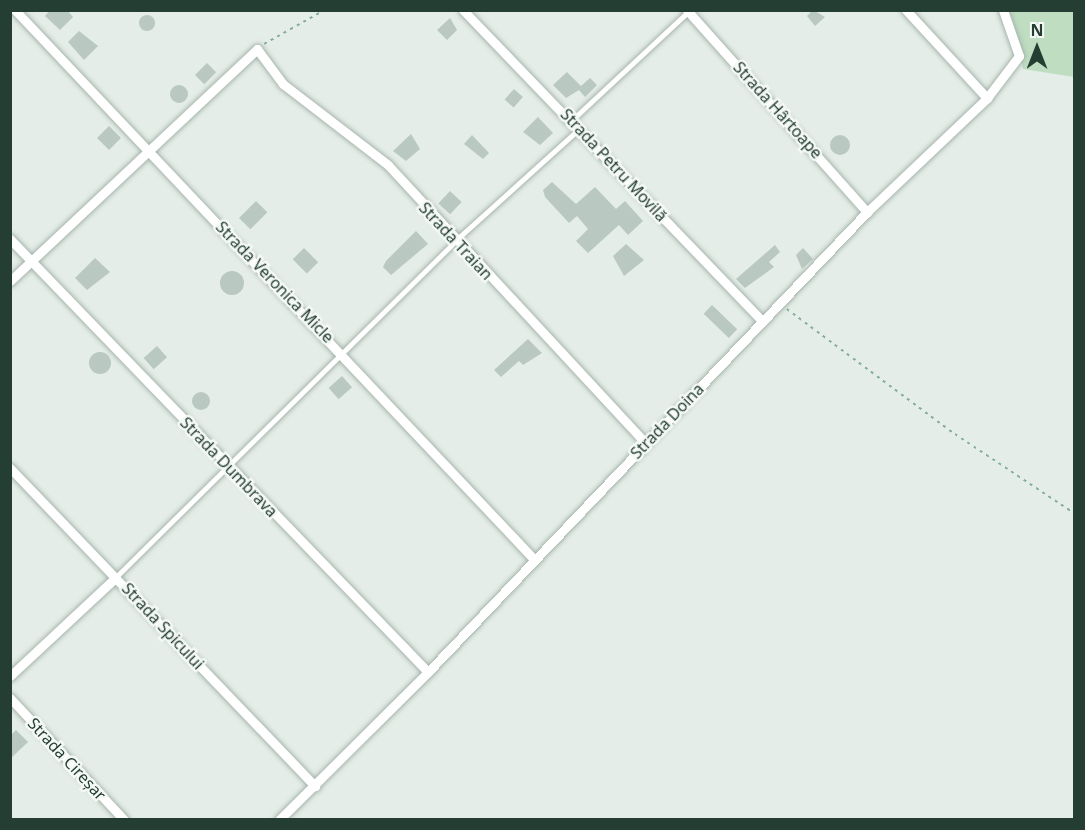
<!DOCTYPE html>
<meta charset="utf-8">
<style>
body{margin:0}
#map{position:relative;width:1085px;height:830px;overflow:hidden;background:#e4ede7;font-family:"Noto Sans",sans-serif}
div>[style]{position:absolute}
.green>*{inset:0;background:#beddc1}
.building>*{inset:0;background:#b9c8c0;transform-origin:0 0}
.round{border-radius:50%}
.path>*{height:1.5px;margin-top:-0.75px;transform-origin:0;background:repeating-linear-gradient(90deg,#86af9b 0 3px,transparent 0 7.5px)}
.roads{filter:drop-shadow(0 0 2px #a7b5ad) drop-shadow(0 0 2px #a7b5ad)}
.service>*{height:4.5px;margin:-2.25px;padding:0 2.25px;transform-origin:2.25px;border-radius:2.25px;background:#fff}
.minor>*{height:9px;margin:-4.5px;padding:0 4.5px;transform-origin:4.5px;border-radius:4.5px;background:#fff}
span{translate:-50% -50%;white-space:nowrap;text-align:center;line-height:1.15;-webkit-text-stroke:5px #f5f9f6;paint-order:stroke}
.street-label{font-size:16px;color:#243e33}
.frame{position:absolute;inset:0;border:12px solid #243e33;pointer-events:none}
.north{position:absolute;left:1007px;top:18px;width:60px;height:60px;-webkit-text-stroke:4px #f5f9f6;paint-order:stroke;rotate:0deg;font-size:16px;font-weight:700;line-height:24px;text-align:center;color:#243e33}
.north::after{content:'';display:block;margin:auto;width:21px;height:27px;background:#243e33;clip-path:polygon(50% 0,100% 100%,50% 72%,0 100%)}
</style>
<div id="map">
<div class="green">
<i style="clip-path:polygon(1010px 11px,1074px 11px,1074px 77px,1023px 69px)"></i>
</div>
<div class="building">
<i style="clip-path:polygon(50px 10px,67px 10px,73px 17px,60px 30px,45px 16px)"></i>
<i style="clip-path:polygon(813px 10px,825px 17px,815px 26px,807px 16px)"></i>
<i class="round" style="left:139px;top:15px;width:16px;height:16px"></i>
<i style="clip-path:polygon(450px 18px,457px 30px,447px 40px,437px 30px)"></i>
<i style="clip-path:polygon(79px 31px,98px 46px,84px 60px,68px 42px)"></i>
<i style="left:207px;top:63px;width:13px;height:17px;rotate:45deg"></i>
<i style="clip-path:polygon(567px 72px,581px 86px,590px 78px,597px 85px,585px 97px,579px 90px,566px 98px,553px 85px)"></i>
<i class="round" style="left:170px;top:85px;width:18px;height:18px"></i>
<i style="left:514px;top:89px;width:12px;height:14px;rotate:42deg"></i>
<i style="clip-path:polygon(538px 117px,553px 133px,540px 145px,523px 132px)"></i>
<i style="left:109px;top:126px;width:17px;height:17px;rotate:45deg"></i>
<i style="clip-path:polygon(411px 134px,420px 149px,406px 161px,393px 151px)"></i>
<i style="clip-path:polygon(472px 135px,489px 153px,483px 159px,464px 144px)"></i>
<i class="round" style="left:830px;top:135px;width:20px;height:20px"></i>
<i style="clip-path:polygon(552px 182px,576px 204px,595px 187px,616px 209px,625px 201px,643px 221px,628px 235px,619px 225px,588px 253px,576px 241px,588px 229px,577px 216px,569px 223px,545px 197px,543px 190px)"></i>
<i style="left:450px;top:191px;width:16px;height:17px;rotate:43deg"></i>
<i style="left:256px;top:201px;width:16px;height:24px;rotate:45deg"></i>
<i style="clip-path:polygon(416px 231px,428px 244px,391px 275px,383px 267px,386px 261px)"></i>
<i style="clip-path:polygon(626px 244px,644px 260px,624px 276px,613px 256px)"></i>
<i style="clip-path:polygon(775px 245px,780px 252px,769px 262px,774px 267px,745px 288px,736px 279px)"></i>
<i style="left:304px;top:248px;width:20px;height:16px;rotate:45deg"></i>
<i style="clip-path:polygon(803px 248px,813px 259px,802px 269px,796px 255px)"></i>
<i style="clip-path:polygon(95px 258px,110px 272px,87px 290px,75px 278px)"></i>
<i class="round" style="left:220px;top:271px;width:24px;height:24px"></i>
<i style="left:712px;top:305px;width:35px;height:12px;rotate:44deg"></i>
<i style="clip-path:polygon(528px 339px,542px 353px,523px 365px,519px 361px,501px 377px,494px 370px)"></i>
<i style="left:157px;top:346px;width:15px;height:18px;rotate:48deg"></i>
<i class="round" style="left:89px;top:352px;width:22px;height:22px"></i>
<i style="left:342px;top:376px;width:15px;height:18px;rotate:48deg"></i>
<i class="round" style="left:192px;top:392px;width:18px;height:18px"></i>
<i style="clip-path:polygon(16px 730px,28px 742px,10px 759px,10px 736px)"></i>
</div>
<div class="path">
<i style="left:264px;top:44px;width:65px;rotate:-29.3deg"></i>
<i style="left:787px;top:309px;width:209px;rotate:36.7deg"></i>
<i style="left:955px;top:434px;width:143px;rotate:33.6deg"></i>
</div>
<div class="roads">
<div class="service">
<i style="left:572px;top:120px;width:158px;rotate:-43deg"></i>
<i style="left:116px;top:577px;width:476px;rotate:-44.7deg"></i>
<i style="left:454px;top:242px;width:167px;rotate:-42.1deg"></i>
</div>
<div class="minor">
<i style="left:15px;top:10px;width:753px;rotate:46.62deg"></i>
<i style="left:463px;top:10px;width:431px;rotate:46.1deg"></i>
<i style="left:687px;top:10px;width:271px;rotate:48.3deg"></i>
<i style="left:906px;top:10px;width:120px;rotate:47.4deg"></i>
<i style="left:10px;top:239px;width:602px;rotate:46.01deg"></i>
<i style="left:10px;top:281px;width:339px;rotate:-43.2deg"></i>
<i style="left:257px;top:49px;width:44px;rotate:53.4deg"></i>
<i style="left:283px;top:84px;width:133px;rotate:37.6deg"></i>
<i style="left:388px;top:165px;width:380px;rotate:47.2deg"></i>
<i style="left:10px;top:468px;width:441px;rotate:46.2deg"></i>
<i style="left:10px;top:676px;width:145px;rotate:-43deg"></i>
<i style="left:10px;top:698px;width:167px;rotate:46.9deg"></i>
<i style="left:279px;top:820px;width:210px;rotate:-44.8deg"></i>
<i style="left:428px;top:672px;width:636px;rotate:-46.34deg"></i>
<i style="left:867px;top:212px;width:166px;rotate:-43.5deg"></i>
<i style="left:987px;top:98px;width:53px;rotate:-52.7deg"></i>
<i style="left:1019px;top:56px;width:49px;rotate:-109.2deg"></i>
</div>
</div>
<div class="street-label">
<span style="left:778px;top:110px;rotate:48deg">Strada Hârtoape</span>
<span style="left:614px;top:165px;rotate:47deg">Strada Petru Movilă</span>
<span style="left:456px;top:241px;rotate:47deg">Strada Traian</span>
<span style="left:275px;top:282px;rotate:46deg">Strada Veronica Micle</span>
<span style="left:667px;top:421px;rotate:-46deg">Strada Doina</span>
<span style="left:229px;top:467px;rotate:46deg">Strada Dumbrava</span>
<span style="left:163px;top:626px;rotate:47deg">Strada Spicului</span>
<span style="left:67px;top:759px;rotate:47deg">Strada Cireșar</span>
</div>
<div class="frame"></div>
<div class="north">N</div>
</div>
